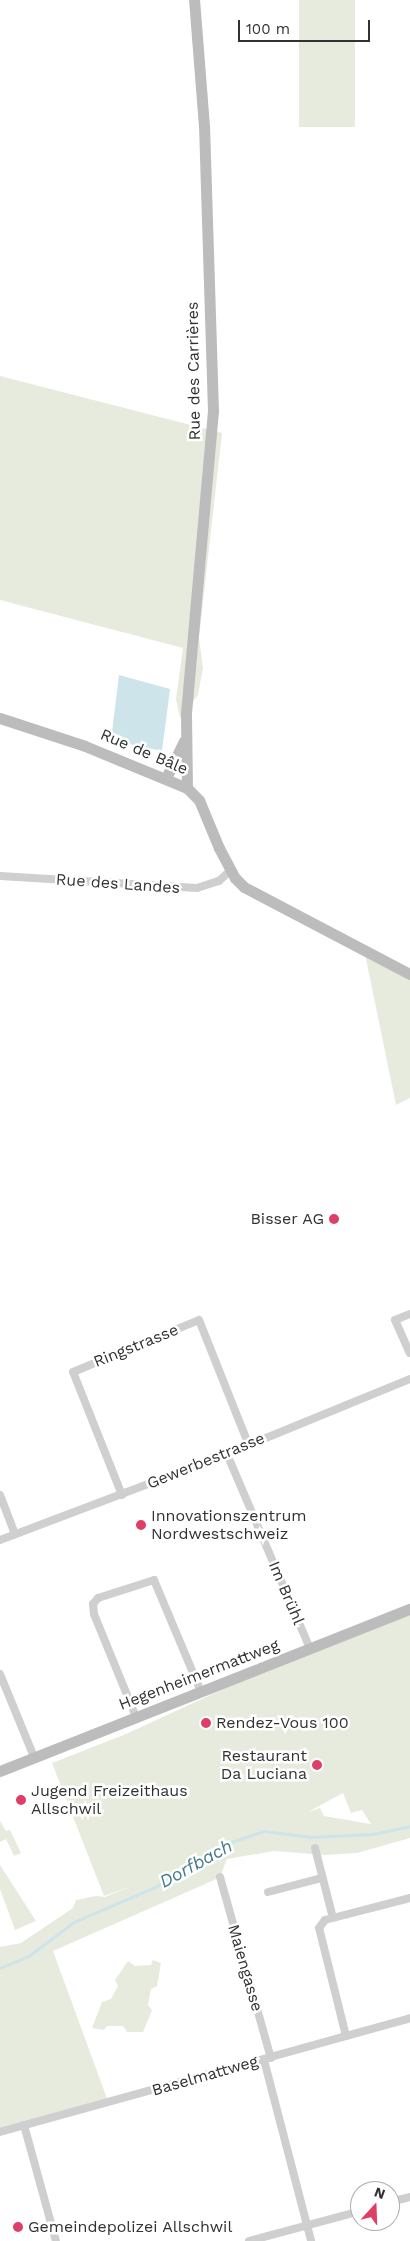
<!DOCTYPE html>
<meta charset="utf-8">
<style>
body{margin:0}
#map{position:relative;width:410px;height:2241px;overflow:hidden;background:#fff;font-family:"Work Sans",sans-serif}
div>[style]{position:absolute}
.green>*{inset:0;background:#e7ebde;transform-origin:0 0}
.water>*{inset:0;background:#cce4ea}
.stream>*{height:2.5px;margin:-1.25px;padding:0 1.25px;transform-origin:1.25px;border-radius:1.25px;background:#cce4ea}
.street>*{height:8px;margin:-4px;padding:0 4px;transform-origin:4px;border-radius:4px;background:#cfcfcf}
.secondary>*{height:11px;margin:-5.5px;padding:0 5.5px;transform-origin:5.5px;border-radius:5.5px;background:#bcbcbc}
.dots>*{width:14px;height:14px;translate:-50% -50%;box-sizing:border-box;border:2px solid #fff;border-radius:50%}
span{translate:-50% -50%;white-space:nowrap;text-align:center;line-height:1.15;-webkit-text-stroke:5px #fff;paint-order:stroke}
.street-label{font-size:16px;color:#323232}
.poi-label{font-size:16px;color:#323232}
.right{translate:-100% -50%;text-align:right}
.left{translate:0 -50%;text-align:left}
.water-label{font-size:18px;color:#407b8c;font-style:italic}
.north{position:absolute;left:350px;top:2181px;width:50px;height:50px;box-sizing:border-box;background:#fff;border:1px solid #adadad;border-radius:50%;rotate:20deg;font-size:14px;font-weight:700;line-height:20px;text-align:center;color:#323232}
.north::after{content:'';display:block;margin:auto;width:18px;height:22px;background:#de3f66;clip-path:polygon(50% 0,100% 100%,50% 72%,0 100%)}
.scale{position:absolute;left:238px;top:20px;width:132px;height:22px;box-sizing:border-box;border:2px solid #323232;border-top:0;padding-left:6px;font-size:15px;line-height:18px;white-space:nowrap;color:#323232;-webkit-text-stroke:4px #fff;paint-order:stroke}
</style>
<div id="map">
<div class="green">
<i style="left:299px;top:0;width:56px;height:127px"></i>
<i style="clip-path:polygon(0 376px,222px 433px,199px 638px,203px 668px,198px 695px,180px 718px,176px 699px,183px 648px,0 600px)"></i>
<i style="clip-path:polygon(364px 949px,410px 969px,410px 1098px,396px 1105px)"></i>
<i style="clip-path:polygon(evenodd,410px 1609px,410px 1838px,357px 1853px,325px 1855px,274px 1851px,227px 1859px,220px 1877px,212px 1881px,53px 1951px,109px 2104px,0 2132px,0 1947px,21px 1943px,73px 1908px,76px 1900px,96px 1896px,105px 1897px,132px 1886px,104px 1896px,52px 1763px,126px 1734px,310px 1649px,410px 1609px,343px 1793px,351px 1813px,362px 1810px,371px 1824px,324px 1816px,320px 1808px,308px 1812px,343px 1793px)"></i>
<i style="clip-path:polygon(0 1821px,6px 1831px,10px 1830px,21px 1853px,14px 1856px,6px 1839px,0 1842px)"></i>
<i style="clip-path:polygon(0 1865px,36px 1921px,15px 1930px,0 1889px)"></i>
<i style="clip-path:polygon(153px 1960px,161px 1963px,157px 1986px,151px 1989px,148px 2005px,152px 2010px,143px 2032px,127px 2032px,123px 2026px,107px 2026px,104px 2030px,92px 2028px,102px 2002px,111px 1999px,118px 1986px,115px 1980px,128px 1961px,135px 1966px,151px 1965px)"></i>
</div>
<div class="water">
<i style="clip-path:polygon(119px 675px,170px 689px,162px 751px,111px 740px)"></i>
</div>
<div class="stream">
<i style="left:0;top:1968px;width:33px;rotate:-23deg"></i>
<i style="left:30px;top:1955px;width:55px;rotate:-36.9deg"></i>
<i style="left:74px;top:1922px;width:90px;rotate:-23.4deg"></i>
<i style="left:157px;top:1886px;width:77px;rotate:-32.2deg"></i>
<i style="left:222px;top:1845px;width:44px;rotate:-18.4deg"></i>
<i style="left:264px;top:1831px;width:47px;rotate:7.3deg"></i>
<i style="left:311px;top:1837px;width:62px;rotate:-2.8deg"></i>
<i style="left:373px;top:1834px;width:38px;rotate:-12deg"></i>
</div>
<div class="street">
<i style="left:0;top:876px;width:197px;rotate:3.5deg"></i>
<i style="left:197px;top:888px;width:23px;rotate:-18deg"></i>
<i style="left:219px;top:881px;width:16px;rotate:-43deg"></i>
<i style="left:410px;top:1314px;width:16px;rotate:158deg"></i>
<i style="left:395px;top:1320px;width:36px;rotate:66deg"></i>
<i style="left:227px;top:1454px;width:212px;rotate:66.9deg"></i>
<i style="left:0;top:1495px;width:42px;rotate:69deg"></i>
<i style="left:122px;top:1495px;width:132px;rotate:-111.7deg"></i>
<i style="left:73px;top:1372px;width:136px;rotate:-22.4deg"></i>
<i style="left:199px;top:1320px;width:132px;rotate:68.3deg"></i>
<i style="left:0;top:1540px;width:243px;rotate:-20.7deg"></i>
<i style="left:227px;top:1454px;width:198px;rotate:-22.3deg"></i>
<i style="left:0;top:1674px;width:90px;rotate:67.7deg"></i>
<i style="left:136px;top:1717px;width:111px;rotate:-112.2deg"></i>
<i style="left:94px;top:1614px;width:10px;rotate:-96deg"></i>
<i style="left:93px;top:1604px;width:8px;rotate:-50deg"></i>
<i style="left:98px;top:1598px;width:59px;rotate:-17.8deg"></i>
<i style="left:154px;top:1580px;width:121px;rotate:67.2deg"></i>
<i style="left:315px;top:1848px;width:72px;rotate:75.6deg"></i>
<i style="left:220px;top:1877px;width:188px;rotate:74.3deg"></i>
<i style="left:268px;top:1892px;width:56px;rotate:-14.5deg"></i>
<i style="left:346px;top:2036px;width:111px;rotate:-104deg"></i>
<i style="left:319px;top:1928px;width:10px;rotate:-53deg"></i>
<i style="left:325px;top:1920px;width:88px;rotate:-14.5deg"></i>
<i style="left:264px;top:2060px;width:187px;rotate:75.4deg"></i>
<i style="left:24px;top:2125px;width:120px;rotate:74.6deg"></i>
<i style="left:0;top:2132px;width:426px;rotate:-15.5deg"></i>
<i style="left:390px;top:2202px;width:21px;rotate:-14deg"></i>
<i style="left:249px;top:2241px;width:115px;rotate:-15.1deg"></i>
</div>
<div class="secondary">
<i style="left:0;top:718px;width:89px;rotate:18.2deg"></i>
<i style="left:85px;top:746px;width:110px;rotate:22.4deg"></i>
<i style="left:187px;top:788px;width:17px;rotate:45deg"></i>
<i style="left:199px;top:800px;width:52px;rotate:67.4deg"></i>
<i style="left:219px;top:848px;width:34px;rotate:62deg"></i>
<i style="left:235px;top:878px;width:13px;rotate:45deg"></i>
<i style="left:244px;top:887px;width:187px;rotate:27.7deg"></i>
<i style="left:166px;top:778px;width:41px;rotate:-64.1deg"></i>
<i style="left:187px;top:788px;width:75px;rotate:-90.8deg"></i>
<i style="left:186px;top:713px;width:303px;rotate:-84.9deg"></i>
<i style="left:213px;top:411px;width:285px;rotate:-91.8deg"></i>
<i style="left:204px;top:126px;width:126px;rotate:-94.5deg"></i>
<i style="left:0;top:1771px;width:441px;rotate:-21.6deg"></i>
</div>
<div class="dots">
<i style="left:334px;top:1219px;background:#de3f66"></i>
<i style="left:141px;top:1525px;background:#de3f66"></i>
<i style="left:206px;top:1723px;background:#de3f66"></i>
<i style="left:317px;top:1765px;background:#de3f66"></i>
<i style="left:21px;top:1800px;background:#de3f66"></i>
<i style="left:18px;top:2227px;background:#de3f66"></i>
</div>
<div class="street-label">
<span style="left:194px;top:371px;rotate:-91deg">Rue des Carrières</span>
<span style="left:144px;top:752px;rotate:23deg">Rue de Bâle</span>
<span style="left:118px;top:884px;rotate:4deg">Rue des Landes</span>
<span style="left:136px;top:1346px;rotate:-22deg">Ringstrasse</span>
<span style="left:206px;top:1461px;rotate:-22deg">Gewerbestrasse</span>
<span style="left:286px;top:1593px;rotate:67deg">Im Brühl</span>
<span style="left:199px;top:1675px;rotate:-21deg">Hegenheimermattweg</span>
<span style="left:245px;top:1968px;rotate:74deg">Maiengasse</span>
<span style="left:205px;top:2076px;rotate:-16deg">Baselmattweg</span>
</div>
<div class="poi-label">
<span class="right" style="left:324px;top:1219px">Bisser AG</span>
<span class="left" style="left:151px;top:1525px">Innovationszentrum<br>Nordwestschweiz</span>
<span class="left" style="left:216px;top:1723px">Rendez-Vous 100</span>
<span class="right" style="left:307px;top:1765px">Restaurant<br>Da Luciana</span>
<span class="left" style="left:31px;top:1800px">Jugend Freizeithaus<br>Allschwil</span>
<span class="left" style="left:28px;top:2227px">Gemeindepolizei Allschwil</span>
</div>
<div class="water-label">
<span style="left:196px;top:1864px;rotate:-29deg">Dorfbach</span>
</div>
<div class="north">N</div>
<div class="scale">100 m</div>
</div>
